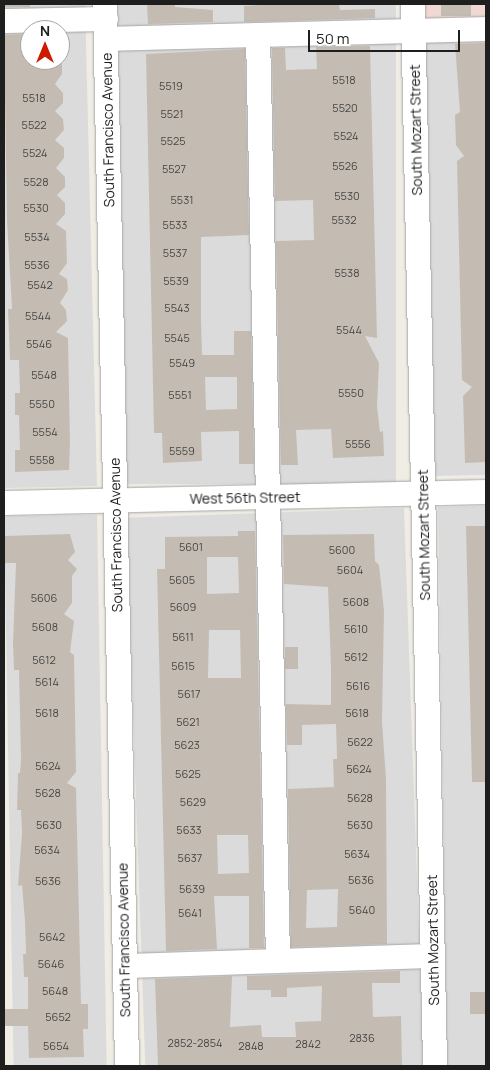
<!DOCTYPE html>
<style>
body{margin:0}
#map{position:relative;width:490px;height:1070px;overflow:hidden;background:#efede4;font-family:Manrope,sans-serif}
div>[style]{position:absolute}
.residential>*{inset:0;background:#dcdbdb;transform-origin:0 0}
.commercial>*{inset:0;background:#f1d8d2;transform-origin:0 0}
.building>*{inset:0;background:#c4bcb3;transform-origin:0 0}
.roads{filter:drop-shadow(0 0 1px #a5a5a5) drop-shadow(0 0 1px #a5a5a5)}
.minor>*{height:24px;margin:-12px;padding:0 12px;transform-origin:12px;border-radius:12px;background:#fff}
span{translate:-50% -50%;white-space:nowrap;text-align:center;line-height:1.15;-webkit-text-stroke:4.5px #fff;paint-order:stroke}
.number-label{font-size:11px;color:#484643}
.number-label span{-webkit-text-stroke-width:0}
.street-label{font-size:14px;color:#1e1e1e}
.frame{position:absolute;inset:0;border:5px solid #1e1e1e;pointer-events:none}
.north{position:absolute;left:20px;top:20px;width:50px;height:50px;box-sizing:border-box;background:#fff;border:1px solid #a5a5a5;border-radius:50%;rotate:0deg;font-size:14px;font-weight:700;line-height:20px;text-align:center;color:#1e1e1e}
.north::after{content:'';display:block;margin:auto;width:18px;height:22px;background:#cc1b00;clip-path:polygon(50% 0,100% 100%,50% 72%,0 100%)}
.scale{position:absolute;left:308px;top:30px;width:152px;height:22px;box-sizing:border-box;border:2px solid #1e1e1e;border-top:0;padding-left:6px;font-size:15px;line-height:18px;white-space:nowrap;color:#1e1e1e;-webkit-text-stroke:4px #fff;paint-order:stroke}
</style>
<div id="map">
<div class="residential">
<i style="clip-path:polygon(evenodd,4px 4px,85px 4px,97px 486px,4px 488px,4px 4px,30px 30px,60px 30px,60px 60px,30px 60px,30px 30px)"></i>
<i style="left:114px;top:4px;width:282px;height:480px"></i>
<i style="clip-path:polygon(486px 29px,486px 475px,434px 476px,424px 31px)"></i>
<i style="clip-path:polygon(486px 506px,486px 1066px,447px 1066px,438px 507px)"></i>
<i style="left:404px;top:508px;width:558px;height:278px;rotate:88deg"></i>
<i style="left:97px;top:515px;width:551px;height:93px;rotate:89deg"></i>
</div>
<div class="commercial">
<i style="left:424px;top:4px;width:62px;height:27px"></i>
</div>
<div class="building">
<i style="left:4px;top:4px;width:26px;height:3px"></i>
<i style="clip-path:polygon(147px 4px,175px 4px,175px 7px,213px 10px,213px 22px,148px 24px)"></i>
<i style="clip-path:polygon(273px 4px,339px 4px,340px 10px,375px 9px,375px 18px,244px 22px,244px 6px)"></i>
<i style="left:441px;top:4px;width:30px;height:12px"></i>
<i style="clip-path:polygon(30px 34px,30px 60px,57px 60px,62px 63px,62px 74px,55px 84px,63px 93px,63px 103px,55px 111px,63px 119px,64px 130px,55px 140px,64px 148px,64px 158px,56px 168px,65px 177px,65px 187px,57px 195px,65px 203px,65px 214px,56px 224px,66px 231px,67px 263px,59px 274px,67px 279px,68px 290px,60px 303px,66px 310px,67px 321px,56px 332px,68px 338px,70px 443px,69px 470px,15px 472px,15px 450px,20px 450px,19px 415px,15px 415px,15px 393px,20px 393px,19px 360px,10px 360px,8px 309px,12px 309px,7px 220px,4px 35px)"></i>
<i style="clip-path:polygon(486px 43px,486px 462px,465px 463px,463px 396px,472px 387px,462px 380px,457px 161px,464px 156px,456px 145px,455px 115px,460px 112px,455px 44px)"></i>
<i style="clip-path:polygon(370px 46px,377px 338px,365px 336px,379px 363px,377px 406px,380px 432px,383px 431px,384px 456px,333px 458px,331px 429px,296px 430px,298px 465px,281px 465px,276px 241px,314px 240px,313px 200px,275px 201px,272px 48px,285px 48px,286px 70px,317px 69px,316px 47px)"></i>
<i style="clip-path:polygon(evenodd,245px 49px,249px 235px,201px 237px,201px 320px,202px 355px,234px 355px,234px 331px,251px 331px,254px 464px,239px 464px,239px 431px,201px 432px,202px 461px,163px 463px,162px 433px,154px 433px,146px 54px,245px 49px,205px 377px,237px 377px,237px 409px,206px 410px,205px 377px)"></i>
<i style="clip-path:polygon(466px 526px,486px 526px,486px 782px,472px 782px)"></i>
<i style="clip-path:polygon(evenodd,238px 531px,255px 531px,264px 948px,249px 948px,249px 896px,214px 896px,217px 949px,166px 951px,157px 569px,165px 569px,165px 537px,238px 536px,238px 531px,207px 557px,238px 557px,239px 593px,207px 594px,207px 557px,238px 531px,209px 630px,240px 630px,241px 678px,208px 678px,209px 630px,238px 531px,217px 835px,248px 835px,249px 873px,218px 874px,217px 835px)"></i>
<i style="clip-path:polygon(70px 534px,75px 552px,68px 560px,77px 569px,72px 576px,72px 603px,64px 614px,74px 621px,70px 652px,74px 655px,76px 772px,67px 783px,76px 788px,81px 1004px,88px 1004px,88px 1029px,83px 1029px,84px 1057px,29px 1058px,28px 1026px,4px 1026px,4px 1009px,28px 1009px,28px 977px,24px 977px,23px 954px,26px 954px,25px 921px,22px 885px,18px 886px,22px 833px,21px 810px,17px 810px,18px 773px,20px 773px,21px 760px,19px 670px,14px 670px,13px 643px,16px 563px,4px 563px,4px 536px)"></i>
<i style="clip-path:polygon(evenodd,374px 534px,375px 561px,379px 565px,384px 611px,382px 722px,386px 779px,387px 944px,291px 947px,288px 789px,334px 787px,333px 759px,337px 759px,336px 724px,302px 725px,302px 745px,287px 745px,286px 704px,331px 705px,331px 668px,328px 587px,284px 584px,283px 535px,374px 534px,338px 889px,337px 927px,306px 928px,307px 890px,338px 889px)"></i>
<i style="left:285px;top:647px;width:13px;height:22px"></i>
<i style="clip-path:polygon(400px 971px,400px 983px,372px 983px,373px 1017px,401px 1016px,402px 1066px,158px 1066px,155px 979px,232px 976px,230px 1027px,261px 1025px,262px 1037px,296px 1037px,295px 1022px,321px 1021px,322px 986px,287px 988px,287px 997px,271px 997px,271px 990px,247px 990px,247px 976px)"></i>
<i style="left:486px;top:992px;width:22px;height:16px;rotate:90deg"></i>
</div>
<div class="roads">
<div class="minor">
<i style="left:105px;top:4px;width:1062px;rotate:88.81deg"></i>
<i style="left:413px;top:4px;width:1062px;rotate:88.81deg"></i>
<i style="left:4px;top:21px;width:102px;rotate:-1.1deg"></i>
<i style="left:258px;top:35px;width:925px;rotate:88.76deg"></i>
<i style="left:106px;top:39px;width:380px;rotate:-1.5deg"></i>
<i style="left:4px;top:503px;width:482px;rotate:-1.3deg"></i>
<i style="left:125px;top:966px;width:308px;rotate:-1.9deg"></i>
</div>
</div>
<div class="number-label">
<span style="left:344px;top:80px">5518</span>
<span style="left:171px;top:86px">5519</span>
<span style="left:34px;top:98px">5518</span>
<span style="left:345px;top:108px">5520</span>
<span style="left:172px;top:114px">5521</span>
<span style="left:34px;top:125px">5522</span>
<span style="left:346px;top:136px">5524</span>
<span style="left:173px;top:141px">5525</span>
<span style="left:35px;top:153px">5524</span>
<span style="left:345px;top:166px">5526</span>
<span style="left:174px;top:169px">5527</span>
<span style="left:36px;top:182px">5528</span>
<span style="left:347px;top:196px">5530</span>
<span style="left:182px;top:200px">5531</span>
<span style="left:36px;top:208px">5530</span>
<span style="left:344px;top:220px">5532</span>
<span style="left:175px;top:225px">5533</span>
<span style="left:37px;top:237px">5534</span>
<span style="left:175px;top:253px">5537</span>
<span style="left:37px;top:265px">5536</span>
<span style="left:347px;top:273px">5538</span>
<span style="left:176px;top:281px">5539</span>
<span style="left:40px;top:285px">5542</span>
<span style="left:177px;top:308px">5543</span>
<span style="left:38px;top:316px">5544</span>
<span style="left:349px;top:330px">5544</span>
<span style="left:177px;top:338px">5545</span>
<span style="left:39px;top:344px">5546</span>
<span style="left:182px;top:363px">5549</span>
<span style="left:44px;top:375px">5548</span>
<span style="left:351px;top:393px">5550</span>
<span style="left:180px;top:395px">5551</span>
<span style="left:42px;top:404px">5550</span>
<span style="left:45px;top:432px">5554</span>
<span style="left:358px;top:444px">5556</span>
<span style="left:182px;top:451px">5559</span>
<span style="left:42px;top:460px">5558</span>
<span style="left:191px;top:547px">5601</span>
<span style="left:342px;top:550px">5600</span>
<span style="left:350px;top:570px">5604</span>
<span style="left:182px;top:580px">5605</span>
<span style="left:44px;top:598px">5606</span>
<span style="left:356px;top:602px">5608</span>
<span style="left:183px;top:607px">5609</span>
<span style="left:45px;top:627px">5608</span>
<span style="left:356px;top:629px">5610</span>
<span style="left:183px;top:637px">5611</span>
<span style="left:356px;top:657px">5612</span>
<span style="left:44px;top:660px">5612</span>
<span style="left:183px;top:666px">5615</span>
<span style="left:47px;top:682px">5614</span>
<span style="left:358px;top:686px">5616</span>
<span style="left:189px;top:694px">5617</span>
<span style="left:47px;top:713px">5618</span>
<span style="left:357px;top:713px">5618</span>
<span style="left:188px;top:722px">5621</span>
<span style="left:360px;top:742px">5622</span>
<span style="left:187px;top:745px">5623</span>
<span style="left:48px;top:766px">5624</span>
<span style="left:359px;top:769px">5624</span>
<span style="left:188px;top:774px">5625</span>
<span style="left:48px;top:793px">5628</span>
<span style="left:360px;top:798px">5628</span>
<span style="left:193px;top:802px">5629</span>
<span style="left:49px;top:825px">5630</span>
<span style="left:360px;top:825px">5630</span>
<span style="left:189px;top:830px">5633</span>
<span style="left:47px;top:850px">5634</span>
<span style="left:357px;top:854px">5634</span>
<span style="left:190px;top:858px">5637</span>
<span style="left:361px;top:880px">5636</span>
<span style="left:48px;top:881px">5636</span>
<span style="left:192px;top:889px">5639</span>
<span style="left:362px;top:910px">5640</span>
<span style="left:190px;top:913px">5641</span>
<span style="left:52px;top:937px">5642</span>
<span style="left:51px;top:964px">5646</span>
<span style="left:55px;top:991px">5648</span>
<span style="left:58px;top:1017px">5652</span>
<span style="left:362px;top:1038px">2836</span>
<span style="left:195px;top:1043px">2852-2854</span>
<span style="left:308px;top:1044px">2842</span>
<span style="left:56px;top:1046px">5654</span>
<span style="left:251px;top:1046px">2848</span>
</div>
<div class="street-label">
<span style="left:108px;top:130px;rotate:-91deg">South Francisco Avenue</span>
<span style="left:416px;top:130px;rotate:-91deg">South Mozart Street</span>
<span style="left:245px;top:498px;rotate:-1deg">West 56th Street</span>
<span style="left:116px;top:535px;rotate:-91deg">South Francisco Avenue</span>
<span style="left:424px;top:535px;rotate:-91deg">South Mozart Street</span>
<span style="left:124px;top:940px;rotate:-91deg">South Francisco Avenue</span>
<span style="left:433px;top:940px;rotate:-91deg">South Mozart Street</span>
</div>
<div class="frame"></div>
<div class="north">N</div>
<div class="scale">50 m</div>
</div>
